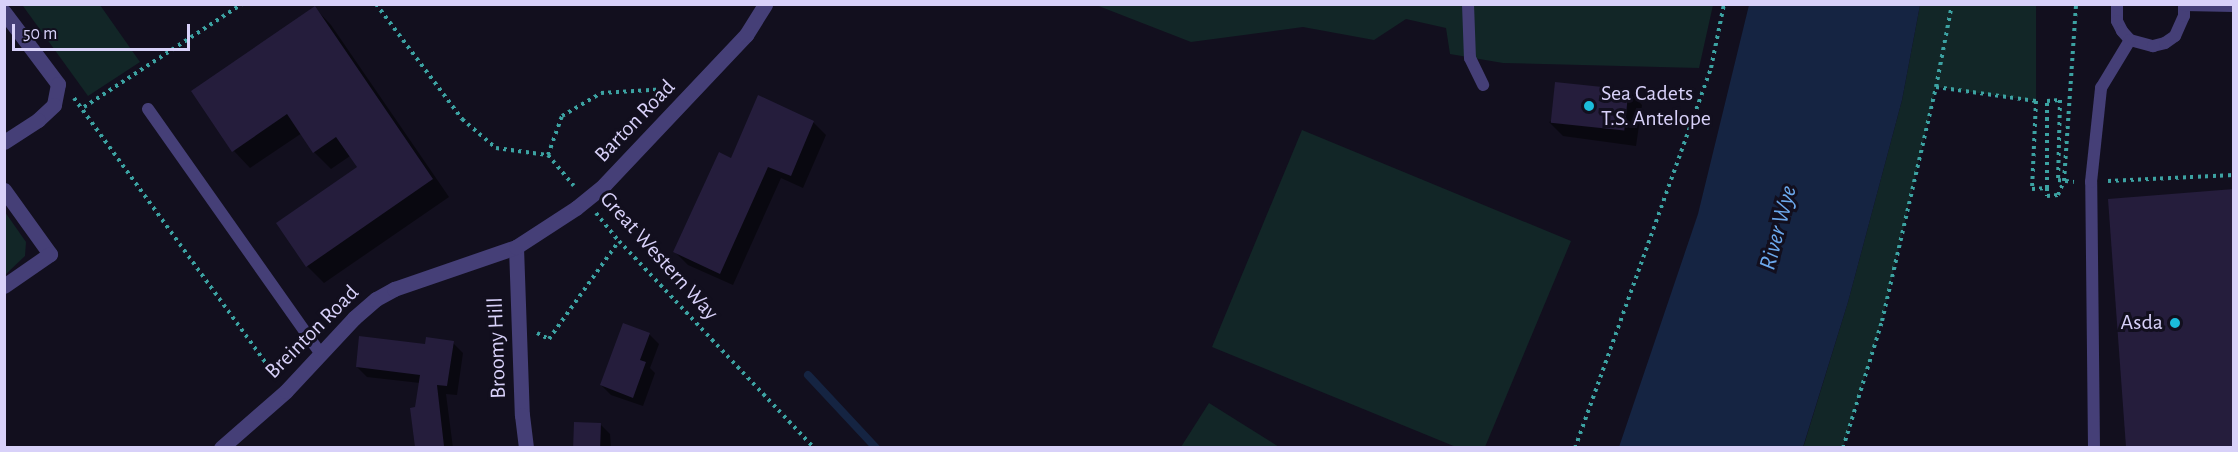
<!DOCTYPE html>
<style>
body{margin:0}
#map{position:relative;width:2238px;height:452px;overflow:hidden;background:#120f1e;font-family:"Alegreya Sans",sans-serif}
div>[style]{position:absolute}
.green>*{inset:0;background:#122627}
.water>*{inset:0;background:#152442}
.shadow>*{inset:0;background:#0007}
.stream>*{height:8px;margin:-4px;padding:0 4px;transform-origin:4px;border-radius:4px;background:#152442}
.building>*{inset:0;background:#251d3c;transform-origin:0 0}
.path>*{height:4px;margin-top:-2px;transform-origin:0;background:repeating-linear-gradient(90deg,#3ca2a2 0 3px,transparent 0 7.5px)}
.service>*{height:12px;margin:-6px;padding:0 6px;transform-origin:6px;border-radius:6px;background:#453f77}
.minor>*{height:15px;margin:-7.5px;padding:0 7.5px;transform-origin:7.5px;border-radius:7.5px;background:#453f77}
.tertiary>*{height:15px;margin:-7.5px;padding:0 7.5px;transform-origin:7.5px;border-radius:7.5px;background:#453f77}
.tertiary-bridge>*{height:15px;margin:-7.5px;padding:0 7.5px;transform-origin:7.5px;border-radius:7.5px;background:#453f77}
.dots>*{width:16px;height:16px;translate:-50% -50%;box-sizing:border-box;border:3px solid #120f1e;border-radius:50%}
span{translate:-50% -50%;white-space:nowrap;text-align:center;line-height:1.15;-webkit-text-stroke:6px #120f1e;paint-order:stroke}
.poi-label{font-size:22px;color:#d8d1f9}
.left{translate:0 -50%;text-align:left}
.right{translate:-100% -50%;text-align:right}
.street-label{font-size:22px;color:#d8d1f9}
.water-label{font-size:24px;color:#6ca9ed;font-style:italic}
.frame{position:absolute;inset:0;border:6px solid #d8d1f9;pointer-events:none}
.scale{position:absolute;left:12px;top:24px;width:178px;height:27px;box-sizing:border-box;border:3px solid #d8d1f9;border-top:0;padding-left:8px;font-size:18px;line-height:21px;white-space:nowrap;color:#d8d1f9;-webkit-text-stroke:4px #120f1e;paint-order:stroke}
</style>
<div id="map">
<div class="green">
<i style="clip-path:polygon(25px 5px,100px 5px,140px 62px,88px 96px,23px 6px)"></i>
<i style="clip-path:polygon(1096px 5px,1713px 5px,1699px 68px,1503px 63px,1450px 54px,1446px 28px,1406px 19px,1374px 40px,1303px 27px,1191px 42px)"></i>
<i style="clip-path:polygon(1920px 5px,2036px 5px,2036px 101px,1936px 87px,1882px 321px,1843px 447px,1803px 448px,1848px 302px,1902px 100px)"></i>
<i style="clip-path:polygon(1302px 130px,1571px 241px,1485px 447px,1456px 447px,1212px 347px)"></i>
<i style="clip-path:polygon(5px 212px,26px 242px,25px 256px,5px 275px)"></i>
<i style="clip-path:polygon(1209px 403px,1279px 447px,1181px 447px)"></i>
</div>
<div class="water">
<i style="clip-path:polygon(1749px 5px,1920px 5px,1902px 100px,1848px 302px,1803px 447px,1619px 447px,1698px 214px)"></i>
</div>
<div class="shadow">
<i style="clip-path:polygon(315px 8px,331px 25px,449px 197px,324px 283px,307px 266px,359px 168px,350px 156px,331px 169px,314px 152px,302px 133px,250px 168px,234px 151px)"></i>
<i style="clip-path:polygon(1629px 91px,1642px 105px,1636px 146px,1563px 136px,1549px 122px)"></i>
<i style="clip-path:polygon(813px 122px,826px 135px,803px 188px,781px 178px,733px 285px,688px 265px,675px 252px,732px 160px)"></i>
<i style="clip-path:polygon(2234px 191px,2234px 448px,2128px 448px,2110px 200px)"></i>
<i style="clip-path:polygon(649px 334px,659px 344px,650px 368px,655px 373px,643px 406px,611px 395px,601px 385px)"></i>
<i style="clip-path:polygon(453px 343px,463px 353px,457px 395px,446px 394px,453px 448px,416px 448px,412px 409px,417px 409px,420px 383px,367px 377px,357px 367px,426px 346px)"></i>
<i style="clip-path:polygon(575px 424px,600px 424px,610px 434px,611px 448px,575px 448px)"></i>
</div>
<div class="stream">
<i style="left:808px;top:375px;width:100px;rotate:47deg"></i>
</div>
<div class="building">
<i style="clip-path:polygon(315px 6px,433px 179px,306px 267px,276px 223px,357px 167px,336px 137px,313px 153px,287px 114px,232px 152px,191px 91px)"></i>
<i style="left:1555px;top:82px;width:74px;height:41px;rotate:6deg"></i>
<i style="clip-path:polygon(758px 95px,814px 121px,791px 176px,768px 167px,720px 274px,673px 252px,719px 152px,731px 158px)"></i>
<i style="clip-path:polygon(2234px 189px,2234px 447px,2126px 447px,2108px 199px)"></i>
<i style="clip-path:polygon(623px 323px,650px 333px,640px 360px,646px 362px,633px 398px,600px 385px)"></i>
<i style="clip-path:polygon(359px 336px,425px 344px,426px 337px,454px 341px,447px 386px,437px 385px,444px 446px,415px 447px,410px 408px,415px 407px,420px 375px,356px 367px)"></i>
<i style="left:574px;top:422px;width:27px;height:25px;rotate:2deg"></i>
</div>
<div class="path">
<i style="left:376px;top:4px;width:144px;rotate:53.2deg"></i>
<i style="left:462px;top:119px;width:45px;rotate:40.5deg"></i>
<i style="left:496px;top:148px;width:52px;rotate:7.7deg"></i>
<i style="left:548px;top:155px;width:40px;rotate:50deg"></i>
<i style="left:1936px;top:87px;width:101px;rotate:8deg"></i>
<i style="left:2036px;top:101px;width:88px;rotate:92.6deg"></i>
<i style="left:2032px;top:189px;width:15px;rotate:-4deg"></i>
<i style="left:2047px;top:188px;width:87px;rotate:-90deg"></i>
<i style="left:2047px;top:101px;width:13px;rotate:-4deg"></i>
<i style="left:2060px;top:100px;width:80px;rotate:91.4deg"></i>
<i style="left:2058px;top:180px;width:16px;rotate:7deg"></i>
<i style="left:74px;top:98px;width:343px;rotate:54.1deg"></i>
<i style="left:84px;top:107px;width:189px;rotate:-33.1deg"></i>
<i style="left:548px;top:155px;width:41px;rotate:-70.3deg"></i>
<i style="left:562px;top:116px;width:45px;rotate:-30.5deg"></i>
<i style="left:601px;top:93px;width:66px;rotate:-3.5deg"></i>
<i style="left:2108px;top:181px;width:126px;rotate:-2.7deg"></i>
<i style="left:2047px;top:188px;width:8px;rotate:90deg"></i>
<i style="left:2047px;top:196px;width:11px;rotate:-5deg"></i>
<i style="left:2058px;top:195px;width:15px;rotate:-67deg"></i>
<i style="left:2064px;top:181px;width:177px;rotate:-86.1deg"></i>
<i style="left:596px;top:213px;width:36px;rotate:51deg"></i>
<i style="left:619px;top:241px;width:284px;rotate:46.7deg"></i>
<i style="left:537px;top:333px;width:13px;rotate:27deg"></i>
<i style="left:549px;top:339px;width:120px;rotate:-54.5deg"></i>
<i style="left:1575px;top:448px;width:404px;rotate:-70.3deg"></i>
<i style="left:1711px;top:68px;width:65px;rotate:-78.5deg"></i>
<i style="left:1843px;top:448px;width:133px;rotate:-72.9deg"></i>
<i style="left:1882px;top:321px;width:240px;rotate:-77deg"></i>
<i style="left:1936px;top:87px;width:85px;rotate:-79.1deg"></i>
</div>
<div class="service">
<i style="left:1468px;top:4px;width:54px;rotate:87.9deg"></i>
<i style="left:1470px;top:58px;width:30px;rotate:64deg"></i>
<i style="left:2117px;top:4px;width:17px;rotate:90deg"></i>
<i style="left:2117px;top:21px;width:11px;rotate:63deg"></i>
<i style="left:2122px;top:31px;width:12px;rotate:48deg"></i>
<i style="left:2130px;top:40px;width:24px;rotate:15deg"></i>
<i style="left:2153px;top:46px;width:12px;rotate:-14deg"></i>
<i style="left:2165px;top:43px;width:12px;rotate:-35deg"></i>
<i style="left:2175px;top:36px;width:22px;rotate:-66deg"></i>
<i style="left:2184px;top:16px;width:12px;rotate:-90deg"></i>
<i style="left:2184px;top:5px;width:50px;rotate:1.1deg"></i>
<i style="left:148px;top:109px;width:300px;rotate:54.8deg"></i>
<i style="left:2094px;top:448px;width:266px;rotate:-90.6deg"></i>
<i style="left:2091px;top:182px;width:95px;rotate:-83.9deg"></i>
<i style="left:2101px;top:88px;width:56px;rotate:-58.9deg"></i>
</div>
<div class="minor">
<i style="left:4px;top:12px;width:90px;rotate:53.1deg"></i>
<i style="left:58px;top:84px;width:21px;rotate:101deg"></i>
<i style="left:54px;top:105px;width:22px;rotate:137deg"></i>
<i style="left:38px;top:120px;width:40px;rotate:147.1deg"></i>
<i style="left:4px;top:190px;width:79px;rotate:54.3deg"></i>
<i style="left:50px;top:254px;width:56px;rotate:145.2deg"></i>
<i style="left:516px;top:247px;width:168px;rotate:88deg"></i>
<i style="left:522px;top:415px;width:33px;rotate:83deg"></i>
</div>
<div class="tertiary">
<i style="left:604px;top:185px;width:207px;rotate:-46.6deg"></i>
<i style="left:746px;top:35px;width:36px;rotate:-58deg"></i>
<i style="left:221px;top:448px;width:86px;rotate:-41.2deg"></i>
<i style="left:286px;top:391px;width:100px;rotate:-47deg"></i>
<i style="left:354px;top:318px;width:29px;rotate:-41deg"></i>
<i style="left:376px;top:299px;width:21px;rotate:-29deg"></i>
<i style="left:394px;top:289px;width:129px;rotate:-19deg"></i>
<i style="left:516px;top:247px;width:72px;rotate:-33deg"></i>
</div>
<div class="tertiary-bridge">
<i style="left:576px;top:208px;width:36px;rotate:-39deg"></i>
</div>
<div class="dots">
<i style="left:1589px;top:106px;background:#1bbcdb"></i>
<i style="left:2175px;top:323px;background:#1bbcdb"></i>
</div>
<div class="poi-label">
<span class="left" style="left:1601px;top:106px">Sea Cadets<br>T.S. Antelope</span>
<span class="right" style="left:2163px;top:323px">Asda</span>
</div>
<div class="street-label">
<span style="left:635px;top:121px;rotate:-46deg">Barton Road</span>
<span style="left:659px;top:256px;rotate:48deg">Great Western Way</span>
<span style="left:312px;top:332px;rotate:-45deg">Breinton Road</span>
<span style="left:497px;top:348px;rotate:-92deg">Broomy Hill</span>
</div>
<div class="water-label">
<span style="left:1779px;top:228px;rotate:-75deg">River Wye</span>
</div>
<div class="frame"></div>
<div class="scale">50 m</div>
</div>
